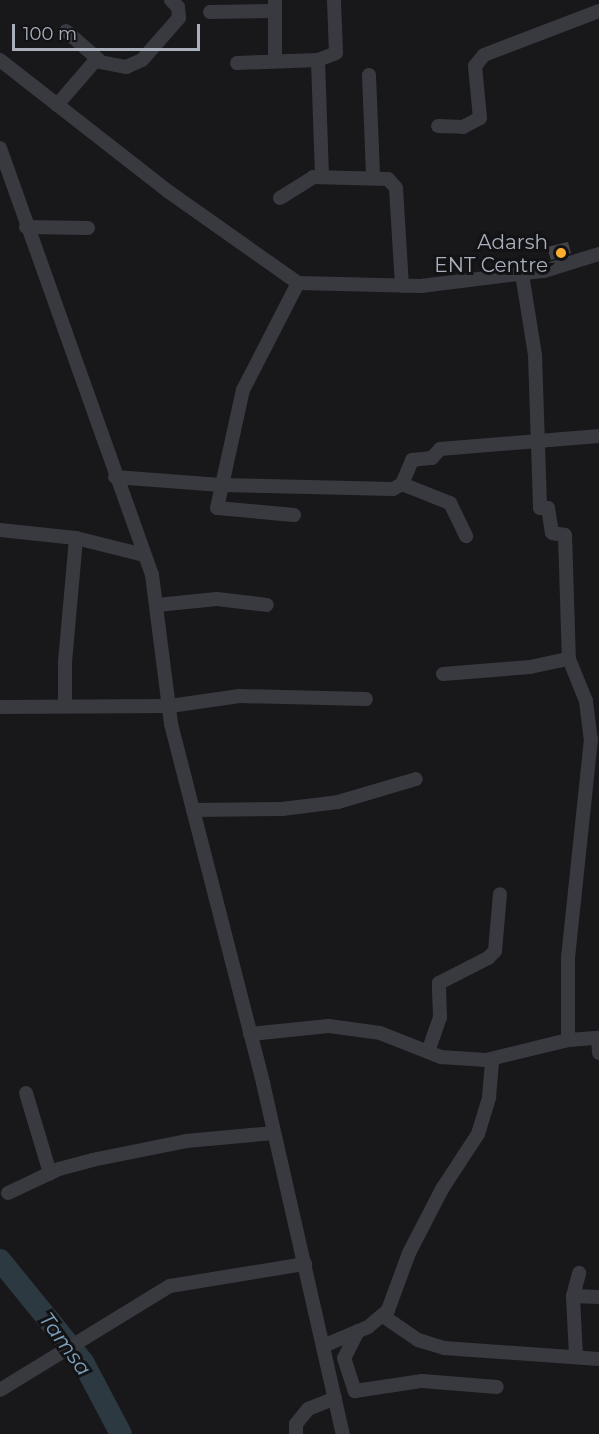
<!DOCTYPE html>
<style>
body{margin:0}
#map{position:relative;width:599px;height:1434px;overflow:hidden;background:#18181b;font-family:Montserrat,sans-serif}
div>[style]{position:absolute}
.river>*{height:22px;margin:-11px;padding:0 11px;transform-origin:11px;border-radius:11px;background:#2c3940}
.building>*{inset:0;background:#424348}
.minor>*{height:14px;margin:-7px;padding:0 7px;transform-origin:7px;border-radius:7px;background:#393a40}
.dots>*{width:16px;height:16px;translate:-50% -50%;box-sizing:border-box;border:3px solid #131316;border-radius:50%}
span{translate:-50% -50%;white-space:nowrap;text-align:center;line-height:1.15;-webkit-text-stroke:6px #131316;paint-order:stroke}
.poi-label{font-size:20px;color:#a9b0bc}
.right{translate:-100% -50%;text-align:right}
.water-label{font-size:21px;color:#7da0ba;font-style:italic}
.scale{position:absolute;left:12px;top:24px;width:188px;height:27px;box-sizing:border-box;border:3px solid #a9b0bc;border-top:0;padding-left:8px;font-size:18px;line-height:21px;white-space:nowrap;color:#a9b0bc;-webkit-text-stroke:4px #131316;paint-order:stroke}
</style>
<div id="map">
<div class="river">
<i style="left:0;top:1260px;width:132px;rotate:50.9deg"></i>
<i style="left:83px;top:1362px;width:81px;rotate:62.2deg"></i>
</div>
<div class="building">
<i style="clip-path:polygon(568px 242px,571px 253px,551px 260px,547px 247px)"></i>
</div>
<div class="minor">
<i style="left:210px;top:12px;width:65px;rotate:-0.9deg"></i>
<i style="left:66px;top:31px;width:44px;rotate:41.3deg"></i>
<i style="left:0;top:60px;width:214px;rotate:38deg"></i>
<i style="left:169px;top:192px;width:158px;rotate:35.2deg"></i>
<i style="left:298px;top:283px;width:123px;rotate:1.4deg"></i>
<i style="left:421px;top:286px;width:124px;rotate:-7deg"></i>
<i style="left:544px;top:271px;width:58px;rotate:-17.2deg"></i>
<i style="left:275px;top:61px;width:61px;rotate:-90deg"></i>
<i style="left:237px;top:63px;width:81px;rotate:-2.1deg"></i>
<i style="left:369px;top:75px;width:101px;rotate:87.7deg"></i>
<i style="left:57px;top:105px;width:58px;rotate:-49.2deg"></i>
<i style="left:95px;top:61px;width:32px;rotate:11deg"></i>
<i style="left:126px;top:67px;width:17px;rotate:-24deg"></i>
<i style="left:142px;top:60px;width:56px;rotate:-48.6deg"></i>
<i style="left:179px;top:18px;width:11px;rotate:-95deg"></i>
<i style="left:178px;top:7px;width:10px;rotate:-135deg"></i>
<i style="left:438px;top:126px;width:25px;rotate:2deg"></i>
<i style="left:463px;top:127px;width:19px;rotate:-28deg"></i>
<i style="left:480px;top:118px;width:52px;rotate:-95.5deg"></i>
<i style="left:475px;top:66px;width:14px;rotate:-51deg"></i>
<i style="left:484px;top:55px;width:123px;rotate:-20.9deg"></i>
<i style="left:0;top:148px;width:453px;rotate:70.4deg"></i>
<i style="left:152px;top:575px;width:150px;rotate:82.7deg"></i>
<i style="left:171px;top:724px;width:371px;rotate:75.6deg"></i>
<i style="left:263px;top:1083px;width:360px;rotate:77.2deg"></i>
<i style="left:322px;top:176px;width:116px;rotate:-92deg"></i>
<i style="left:318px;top:60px;width:19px;rotate:-21deg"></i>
<i style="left:336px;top:53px;width:53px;rotate:-92.2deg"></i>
<i style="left:280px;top:198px;width:39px;rotate:-32deg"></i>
<i style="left:313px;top:177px;width:75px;rotate:1.5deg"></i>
<i style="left:388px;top:179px;width:12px;rotate:48deg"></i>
<i style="left:396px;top:188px;width:98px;rotate:86.5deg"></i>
<i style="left:26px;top:227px;width:62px;rotate:0.9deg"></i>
<i style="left:522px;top:274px;width:82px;rotate:80.9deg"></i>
<i style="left:535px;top:355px;width:153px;rotate:88.1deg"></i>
<i style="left:540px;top:508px;width:8px"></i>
<i style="left:548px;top:508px;width:25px;rotate:81deg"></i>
<i style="left:552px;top:533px;width:13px;rotate:9deg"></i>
<i style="left:565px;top:535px;width:124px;rotate:88.2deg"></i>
<i style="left:569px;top:659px;width:45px;rotate:68deg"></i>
<i style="left:586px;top:701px;width:38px;rotate:83deg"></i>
<i style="left:591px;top:739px;width:219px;rotate:96deg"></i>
<i style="left:568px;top:957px;width:83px;rotate:90deg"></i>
<i style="left:115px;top:477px;width:106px;rotate:4.3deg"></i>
<i style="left:221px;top:485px;width:172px;rotate:1.3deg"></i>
<i style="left:393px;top:489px;width:10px;rotate:-29deg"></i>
<i style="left:402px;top:484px;width:26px;rotate:-67deg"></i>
<i style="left:412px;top:460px;width:20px;rotate:-6deg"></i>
<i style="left:432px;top:458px;width:12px;rotate:-48deg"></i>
<i style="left:440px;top:449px;width:160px;rotate:-4.7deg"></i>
<i style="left:402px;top:484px;width:52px;rotate:21.6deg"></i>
<i style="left:450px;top:503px;width:37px;rotate:64deg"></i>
<i style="left:294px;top:515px;width:77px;rotate:-174.8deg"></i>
<i style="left:217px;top:508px;width:121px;rotate:-77.6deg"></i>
<i style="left:243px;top:390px;width:120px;rotate:-62.8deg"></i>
<i style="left:0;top:530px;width:76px;rotate:6deg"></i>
<i style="left:76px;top:538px;width:70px;rotate:14deg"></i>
<i style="left:157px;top:605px;width:60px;rotate:-5.7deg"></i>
<i style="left:217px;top:599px;width:50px;rotate:6.8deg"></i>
<i style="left:443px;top:674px;width:87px;rotate:-4.6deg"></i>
<i style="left:530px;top:667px;width:40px;rotate:-12deg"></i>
<i style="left:65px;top:705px;width:43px;rotate:-90deg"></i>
<i style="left:65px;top:662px;width:124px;rotate:-84.9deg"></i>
<i style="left:0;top:707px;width:170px;rotate:-0.3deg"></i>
<i style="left:170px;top:706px;width:70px;rotate:-8.2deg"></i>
<i style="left:239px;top:696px;width:127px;rotate:1.4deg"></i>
<i style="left:193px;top:810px;width:89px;rotate:-0.6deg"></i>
<i style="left:282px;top:809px;width:56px;rotate:-7.1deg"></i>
<i style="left:338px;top:802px;width:81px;rotate:-16.4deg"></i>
<i style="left:250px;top:1034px;width:79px;rotate:-5.8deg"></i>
<i style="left:329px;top:1026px;width:51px;rotate:7.8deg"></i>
<i style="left:380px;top:1033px;width:66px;rotate:21.5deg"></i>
<i style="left:441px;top:1057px;width:45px;rotate:3.8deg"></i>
<i style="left:486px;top:1060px;width:84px;rotate:-13.7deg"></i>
<i style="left:568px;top:1040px;width:31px;rotate:-4deg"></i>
<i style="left:598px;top:1038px;width:15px;rotate:86deg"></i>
<i style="left:428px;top:1052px;width:37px;rotate:-71deg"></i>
<i style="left:440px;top:1017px;width:34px;rotate:-92deg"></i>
<i style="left:439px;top:983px;width:55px;rotate:-27deg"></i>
<i style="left:488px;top:958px;width:10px;rotate:-45deg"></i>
<i style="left:495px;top:951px;width:57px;rotate:-85deg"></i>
<i style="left:26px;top:1093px;width:84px;rotate:73.3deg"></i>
<i style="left:8px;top:1193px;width:56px;rotate:-25.2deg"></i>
<i style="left:59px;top:1169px;width:34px;rotate:-15deg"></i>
<i style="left:92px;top:1160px;width:96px;rotate:-11.4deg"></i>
<i style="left:186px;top:1141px;width:88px;rotate:-5.2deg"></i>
<i style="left:573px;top:1296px;width:26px;rotate:2deg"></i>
<i style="left:383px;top:1316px;width:42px;rotate:34.4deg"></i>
<i style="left:418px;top:1340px;width:27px;rotate:17deg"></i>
<i style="left:444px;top:1348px;width:155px;rotate:4.1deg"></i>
<i style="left:358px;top:1331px;width:30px;rotate:117deg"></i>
<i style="left:344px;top:1358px;width:35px;rotate:72deg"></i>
<i style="left:355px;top:1391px;width:68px;rotate:-8.5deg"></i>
<i style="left:422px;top:1381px;width:75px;rotate:4.6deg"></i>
<i style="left:323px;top:1346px;width:49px;rotate:-22.9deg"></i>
<i style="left:368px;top:1327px;width:26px;rotate:-40deg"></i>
<i style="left:388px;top:1310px;width:61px;rotate:-69.8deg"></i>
<i style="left:409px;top:1253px;width:72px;rotate:-62.7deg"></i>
<i style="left:442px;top:1189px;width:66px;rotate:-56.8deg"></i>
<i style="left:478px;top:1134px;width:39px;rotate:-73deg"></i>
<i style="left:489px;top:1097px;width:38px;rotate:-85deg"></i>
<i style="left:576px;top:1356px;width:60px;rotate:-92.9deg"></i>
<i style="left:573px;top:1296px;width:24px;rotate:-75deg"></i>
<i style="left:0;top:1390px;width:199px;rotate:-31.5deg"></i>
<i style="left:170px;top:1286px;width:137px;rotate:-9.3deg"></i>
<i style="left:296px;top:1434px;width:10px;rotate:-90deg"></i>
<i style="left:296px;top:1424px;width:19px;rotate:-51deg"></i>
<i style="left:308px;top:1409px;width:29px;rotate:-22deg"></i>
</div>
<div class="dots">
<i style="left:561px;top:253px;background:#ffad2c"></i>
</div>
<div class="poi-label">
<span class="right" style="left:548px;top:254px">Adarsh<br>ENT Centre</span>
</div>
<div class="water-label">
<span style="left:65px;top:1344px;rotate:54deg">Tamsa</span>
</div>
<div class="scale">100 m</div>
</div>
